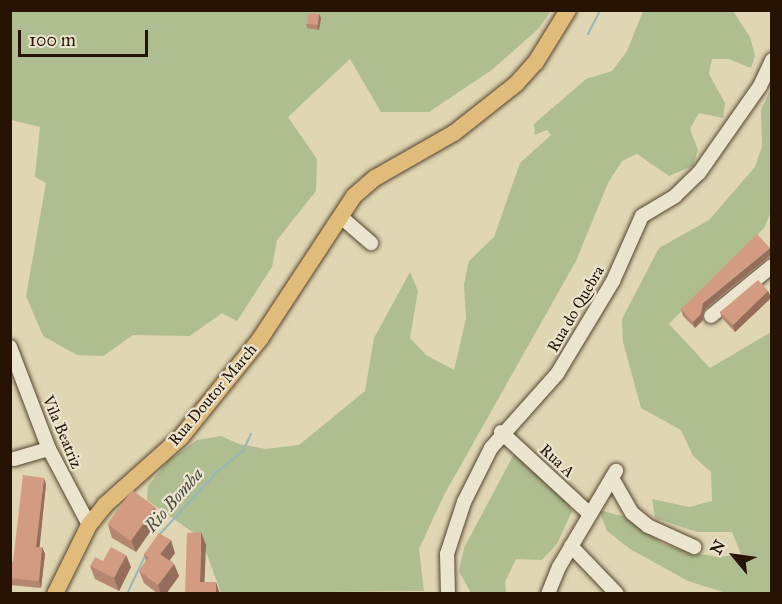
<!DOCTYPE html>
<style>
body{margin:0}
#map{position:relative;width:782px;height:604px;overflow:hidden;background:#e0d6b3;font-family:"IM FELL Great Primer",serif}
div>[style]{position:absolute}
.green>*{inset:0;background:#aebe90}
.stream>*{height:2px;margin:-1px;padding:0 1px;transform-origin:1px;border-radius:1px;background:#99b6b8}
.roads{filter:drop-shadow(0 0 2px #554430) drop-shadow(0 0 2px #554430)}
.minor>*{height:14px;margin:-7px;padding:0 7px;transform-origin:7px;border-radius:7px;background:#ebe4ce}
.major>*{height:16px;margin:-8px;padding:0 8px;transform-origin:8px;border-radius:8px;background:#e0bb7a}
.wall>*{inset:0;background:#b58670}
.shaded-wall>*{inset:0;background:#946d5b}
.building>*{inset:0;background:#d39c82;transform-origin:0 0}
span{translate:-50% -50%;white-space:nowrap;text-align:center;line-height:1.15;-webkit-text-stroke:4.5px #ebe4ce;paint-order:stroke}
.street-label{font-size:16px;color:#271304}
.water-label{font-size:18px;color:#4f4c43;font-style:italic}
.frame{position:absolute;inset:0;border:12px solid #271304;pointer-events:none}
.north{position:absolute;left:704px;top:526px;width:60px;height:60px;-webkit-text-stroke:4px #ebe4ce;paint-order:stroke;rotate:299deg;font-size:16px;font-weight:700;line-height:24px;text-align:center;color:#271304}
.north::after{content:'';display:block;margin:auto;width:21px;height:27px;background:#271304;clip-path:polygon(50% 0,100% 100%,50% 72%,0 100%)}
.scale{position:absolute;left:18px;top:30px;width:130px;height:27px;box-sizing:border-box;border:3px solid #271304;border-top:0;padding-left:8px;font-size:18px;line-height:21px;white-space:nowrap;color:#271304;-webkit-text-stroke:4px #ebe4ce;paint-order:stroke}
</style>
<div id="map">
<div class="green">
<i style="clip-path:polygon(11px 11px,551px 11px,538px 29px,493px 69px,429px 112px,381px 112px,350px 59px,288px 117px,317px 159px,316px 191px,277px 240px,272px 267px,237px 321px,222px 313px,190px 336px,133px 335px,103px 356px,77px 355px,43px 336px,26px 296px,46px 183px,35px 177px,40px 127px,11px 120px)"></i>
<i style="clip-path:polygon(643px 11px,733px 11px,750px 37px,755px 56px,751px 68px,729px 59px,712px 59px,709px 74px,725px 103px,723px 118px,699px 113px,690px 129px,698px 150px,693px 166px,669px 176px,637px 154px,622px 161px,608px 183px,576px 261px,444px 495px,419px 549px,424px 591px,221px 593px,201px 538px,147px 500px,148px 486px,168px 461px,197px 440px,221px 436px,239px 444px,266px 449px,299px 445px,365px 391px,374px 338px,410px 272px,418px 291px,410px 338px,426px 355px,454px 370px,466px 319px,464px 284px,469px 261px,494px 237px,520px 163px,551px 135px,547px 130px,535px 135px,534px 124px,586px 79px,612px 71px,627px 51px)"></i>
<i style="clip-path:polygon(771px 88px,771px 212px,764px 228px,669px 324px,710px 368px,771px 332px,771px 593px,726px 593px,688px 581px,630px 549px,607px 531px,599px 510px,625px 517px,663px 544px,687px 552px,719px 557px,741px 554px,732px 532px,697px 532px,655px 518px,652px 499px,689px 507px,712px 501px,711px 472px,693px 456px,681px 430px,641px 408px,623px 342px,622px 319px,659px 248px,709px 220px,755px 167px,762px 146px,761px 110px)"></i>
<i style="clip-path:polygon(514px 454px,557px 486px,572px 511px,557px 544px,542px 560px,516px 559px,505px 582px,506px 593px,471px 593px,459px 571px,464px 548px)"></i>
</div>
<div class="stream">
<i style="left:588px;top:34px;width:27px;rotate:-63deg"></i>
<i style="left:160px;top:534px;width:84px;rotate:-47.4deg"></i>
<i style="left:217px;top:472px;width:33px;rotate:-39deg"></i>
<i style="left:243px;top:451px;width:19px;rotate:-65deg"></i>
<i style="left:127px;top:594px;width:42px;rotate:-64.7deg"></i>
</div>
<div class="roads">
<div class="minor">
<i style="left:341px;top:217px;width:40px;rotate:41deg"></i>
<i style="left:711px;top:316px;width:79px;rotate:-39.3deg"></i>
<i style="left:10px;top:347px;width:109px;rotate:69.1deg"></i>
<i style="left:49px;top:449px;width:86px;rotate:62.2deg"></i>
<i style="left:501px;top:432px;width:121px;rotate:42.7deg"></i>
<i style="left:14px;top:459px;width:36px;rotate:-16deg"></i>
<i style="left:612px;top:478px;width:40px;rotate:60.3deg"></i>
<i style="left:632px;top:513px;width:21px;rotate:39deg"></i>
<i style="left:648px;top:526px;width:51px;rotate:24.5deg"></i>
<i style="left:571px;top:546px;width:66px;rotate:46.2deg"></i>
<i style="left:448px;top:594px;width:40px;rotate:-91.4deg"></i>
<i style="left:447px;top:554px;width:55px;rotate:-71.9deg"></i>
<i style="left:464px;top:502px;width:60px;rotate:-63.4deg"></i>
<i style="left:491px;top:448px;width:99px;rotate:-48.3deg"></i>
<i style="left:557px;top:374px;width:109px;rotate:-58.9deg"></i>
<i style="left:613px;top:281px;width:71px;rotate:-66deg"></i>
<i style="left:642px;top:216px;width:39px;rotate:-31deg"></i>
<i style="left:675px;top:196px;width:33px;rotate:-44deg"></i>
<i style="left:699px;top:173px;width:106px;rotate:-55deg"></i>
<i style="left:760px;top:86px;width:29px;rotate:-65deg"></i>
<i style="left:548px;top:594px;width:29px;rotate:-68deg"></i>
<i style="left:559px;top:567px;width:112px;rotate:-59.3deg"></i>
</div>
<div class="major">
<i style="left:55px;top:594px;width:77px;rotate:-63.8deg"></i>
<i style="left:89px;top:525px;width:26px;rotate:-51deg"></i>
<i style="left:105px;top:505px;width:102px;rotate:-41.8deg"></i>
<i style="left:181px;top:437px;width:126px;rotate:-51.1deg"></i>
<i style="left:260px;top:339px;width:171px;rotate:-56.7deg"></i>
<i style="left:354px;top:196px;width:28px;rotate:-41deg"></i>
<i style="left:375px;top:178px;width:91px;rotate:-29.7deg"></i>
<i style="left:454px;top:133px;width:79px;rotate:-38.3deg"></i>
<i style="left:516px;top:84px;width:30px;rotate:-48deg"></i>
<i style="left:536px;top:62px;width:61px;rotate:-58.4deg"></i>
</div>
</div>
<div class="wall">
<i style="clip-path:polygon(321px 18px,319px 30px,307px 28px,306px 24px)"></i>
<i style="clip-path:polygon(768px 291px,771px 298px,735px 332px,722px 318px,720px 312px)"></i>
<i style="clip-path:polygon(681px 309px,705px 309px,703px 320px,695px 328px,683px 316px)"></i>
<i style="clip-path:polygon(46px 484px,39px 547px,42px 547px,45px 554px,41px 588px,10px 585px,10px 562px,13px 562px)"></i>
<i style="clip-path:polygon(159px 519px,136px 552px,112px 538px,108px 525px)"></i>
<i style="clip-path:polygon(175px 553px,170px 560px,174px 564px,179px 576px,166px 594px,158px 594px,144px 583px,139px 571px,146px 561px,144px 554px)"></i>
<i style="clip-path:polygon(103px 561px,131px 567px,119px 591px,95px 579px,90px 566px)"></i>
</div>
<div class="shaded-wall">
<i style="clip-path:polygon(319px 14px,321px 18px,319px 30px,317px 26px)"></i>
<i style="clip-path:polygon(770px 248px,771px 255px,705px 309px,703px 320px,695px 328px,693px 322px,703px 303px)"></i>
<i style="clip-path:polygon(768px 291px,771px 298px,735px 332px,733px 325px)"></i>
<i style="clip-path:polygon(44px 478px,46px 484px,39px 553px,36px 547px)"></i>
<i style="clip-path:polygon(155px 507px,159px 519px,136px 552px,131px 539px)"></i>
<i style="clip-path:polygon(201px 532px,206px 545px,204px 594px,200px 582px)"></i>
<i style="clip-path:polygon(171px 540px,175px 553px,165px 566px,160px 554px)"></i>
<i style="clip-path:polygon(42px 547px,45px 554px,41px 588px,39px 581px)"></i>
<i style="clip-path:polygon(126px 555px,131px 567px,119px 591px,114px 578px)"></i>
<i style="clip-path:polygon(174px 564px,179px 576px,166px 594px,161px 594px,158px 585px)"></i>
<i style="clip-path:polygon(216px 582px,220px 594px,216px 594px)"></i>
</div>
<div class="building">
<i style="left:308px;top:13px;width:11px;height:11px;rotate:5deg"></i>
<i style="clip-path:polygon(757px 234px,770px 248px,703px 303px,701px 314px,693px 322px,681px 309px)"></i>
<i style="clip-path:polygon(758px 280px,768px 291px,733px 325px,720px 312px)"></i>
<i style="clip-path:polygon(23px 475px,44px 478px,36px 547px,42px 547px,39px 581px,10px 578px,10px 562px,13px 562px)"></i>
<i style="left:132px;top:490px;width:29px;height:42px;rotate:36deg"></i>
<i style="clip-path:polygon(201px 532px,200px 582px,216px 582px,216px 594px,185px 594px,187px 533px)"></i>
<i style="clip-path:polygon(159px 533px,171px 540px,160px 554px,174px 564px,158px 585px,139px 571px,149px 558px,144px 554px)"></i>
<i style="clip-path:polygon(111px 547px,126px 555px,114px 578px,90px 566px,95px 557px,103px 561px)"></i>
</div>
<div class="street-label">
<span style="left:576px;top:309px;rotate:-60deg">Rua do Quebra</span>
<span style="left:213px;top:395px;rotate:-50deg">Rua Doutor March</span>
<span style="left:62px;top:432px;rotate:67deg">Vila Beatriz</span>
<span style="left:557px;top:461px;rotate:43deg">Rua A</span>
</div>
<div class="water-label">
<span style="left:174px;top:500px;rotate:-49deg">Rio Bomba</span>
</div>
<div class="frame"></div>
<div class="north">N</div>
<div class="scale">100 m</div>
</div>
